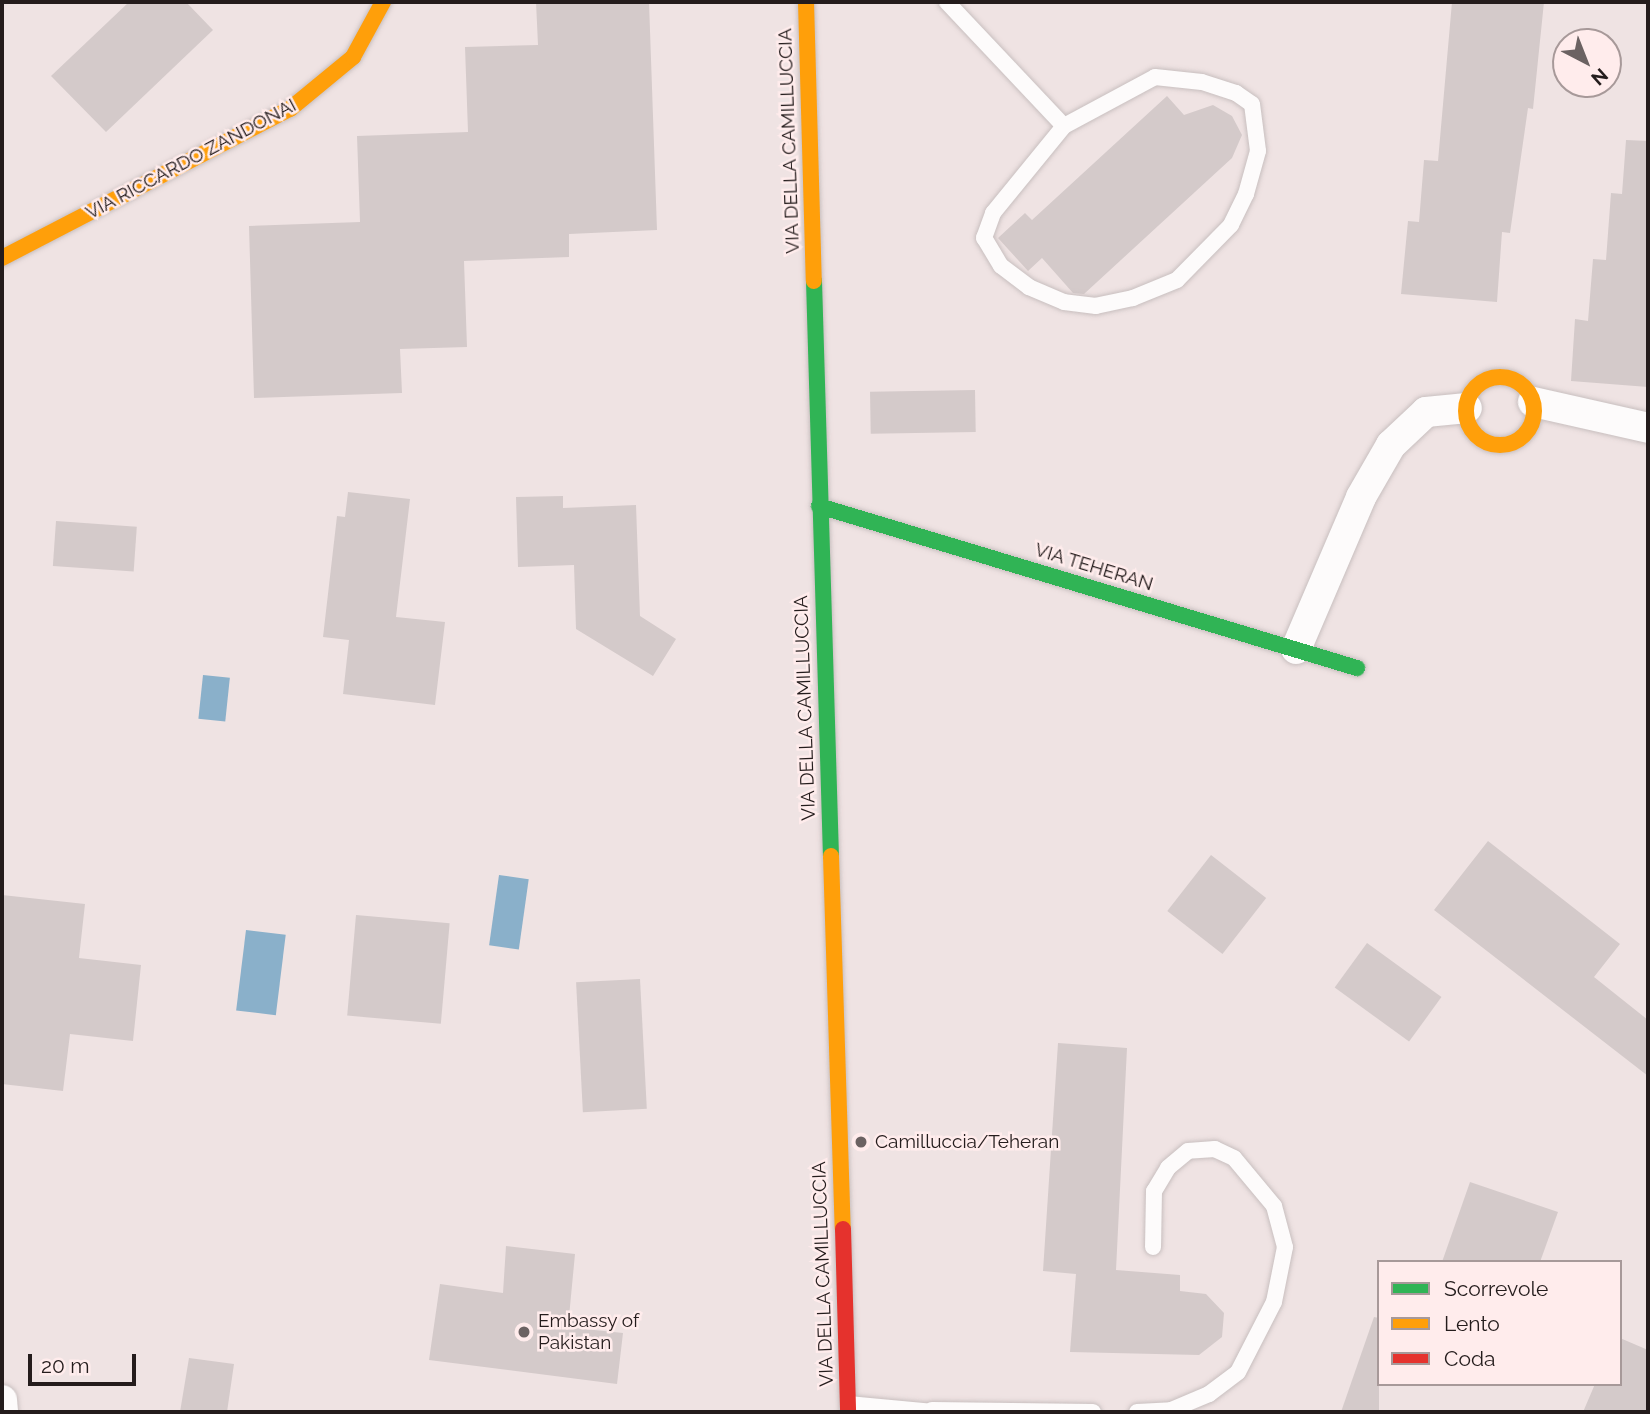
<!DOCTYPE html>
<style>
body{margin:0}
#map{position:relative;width:1650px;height:1414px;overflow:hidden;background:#efe3e3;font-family:Raleway,sans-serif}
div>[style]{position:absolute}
.water>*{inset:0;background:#8ab0ca;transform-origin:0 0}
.building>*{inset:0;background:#d4caca;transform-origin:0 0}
.roads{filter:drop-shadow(0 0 2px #c8bfbf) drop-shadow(0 0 2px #c8bfbf)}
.lane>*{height:16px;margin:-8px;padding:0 8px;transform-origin:8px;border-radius:8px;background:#fdfbfb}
.street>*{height:30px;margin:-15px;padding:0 15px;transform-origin:15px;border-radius:15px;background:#fdfbfb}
.fast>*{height:16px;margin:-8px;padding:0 8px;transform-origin:8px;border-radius:8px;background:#30b455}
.slow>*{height:16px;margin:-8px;padding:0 8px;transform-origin:8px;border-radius:8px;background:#ff9f0a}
.slow>.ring{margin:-8px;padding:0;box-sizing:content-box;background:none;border:16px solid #ff9f0a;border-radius:50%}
.jam>*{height:16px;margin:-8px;padding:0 8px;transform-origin:8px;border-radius:8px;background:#e5322d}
.dots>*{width:19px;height:19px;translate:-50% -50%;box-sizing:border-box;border:4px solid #ffecec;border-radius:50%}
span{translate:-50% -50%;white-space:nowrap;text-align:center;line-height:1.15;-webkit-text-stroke:5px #ffecec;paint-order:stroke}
.street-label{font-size:19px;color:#241c1c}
.poi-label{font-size:19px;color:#241c1c}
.left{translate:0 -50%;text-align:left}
.frame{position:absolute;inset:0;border:4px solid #241c1c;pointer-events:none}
.legend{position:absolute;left:1377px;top:1260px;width:245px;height:126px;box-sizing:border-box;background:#ffecec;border:2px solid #a79999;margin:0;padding:9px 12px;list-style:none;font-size:21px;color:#241c1c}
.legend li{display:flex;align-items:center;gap:14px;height:35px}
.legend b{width:35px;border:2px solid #a79999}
.north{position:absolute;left:1552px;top:28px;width:70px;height:70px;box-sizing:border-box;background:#ffecec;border:2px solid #a79999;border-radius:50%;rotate:138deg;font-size:19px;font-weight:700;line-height:28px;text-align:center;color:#241c1c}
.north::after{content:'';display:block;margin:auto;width:24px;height:32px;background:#6b6262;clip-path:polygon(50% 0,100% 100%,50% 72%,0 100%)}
.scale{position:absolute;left:28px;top:1354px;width:108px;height:32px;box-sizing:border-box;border:4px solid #241c1c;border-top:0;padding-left:9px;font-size:21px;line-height:24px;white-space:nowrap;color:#241c1c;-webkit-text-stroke:5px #ffecec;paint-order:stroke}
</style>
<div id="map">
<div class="water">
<i style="left:203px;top:675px;width:27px;height:44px;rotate:6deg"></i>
<i style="left:499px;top:875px;width:30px;height:71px;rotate:8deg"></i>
<i style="left:246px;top:930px;width:40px;height:81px;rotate:7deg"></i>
</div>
<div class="building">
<i style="clip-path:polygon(129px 2px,186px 2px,213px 30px,106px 132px,51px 76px)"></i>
<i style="clip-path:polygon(536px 2px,649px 2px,657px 230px,569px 234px,569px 257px,464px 261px,467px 347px,400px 349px,402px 393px,254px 398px,249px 226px,360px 222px,357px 136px,468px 132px,465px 47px,538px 45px)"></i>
<i style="clip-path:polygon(1452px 2px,1544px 2px,1533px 109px,1528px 108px,1510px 233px,1502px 232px,1497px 302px,1401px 294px,1408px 221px,1419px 222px,1424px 160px,1438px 161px)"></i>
<i style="clip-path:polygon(1167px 96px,1184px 115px,1213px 105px,1232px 116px,1242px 135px,1232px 158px,1084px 294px,1073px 293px,1042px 258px,1028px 271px,998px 238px,1025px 213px,1032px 220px)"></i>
<i style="clip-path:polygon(1626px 140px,1648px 141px,1648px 387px,1571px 381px,1575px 319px,1588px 321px,1593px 259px,1606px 260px,1611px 193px,1622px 194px)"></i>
<i style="left:975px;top:390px;width:42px;height:105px;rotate:89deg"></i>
<i style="clip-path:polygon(348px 492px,410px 499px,396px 617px,445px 622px,435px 705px,343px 694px,349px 640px,323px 637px,337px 516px,345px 517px)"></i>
<i style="clip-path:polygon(563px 496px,563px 508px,636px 505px,640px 616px,676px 639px,653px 676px,576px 629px,574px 565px,518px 567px,516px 497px)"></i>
<i style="left:56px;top:521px;width:81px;height:45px;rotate:4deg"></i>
<i style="clip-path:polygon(1488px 841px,1620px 944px,1594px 977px,1648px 1020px,1648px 1076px,1434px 910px)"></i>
<i style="left:1211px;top:855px;width:70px;height:71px;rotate:38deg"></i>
<i style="clip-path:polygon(2px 895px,85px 904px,79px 958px,141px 965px,133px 1041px,70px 1034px,63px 1091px,2px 1084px)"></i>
<i style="left:356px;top:915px;width:94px;height:101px;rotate:5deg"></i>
<i style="left:1367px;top:943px;width:92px;height:55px;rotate:36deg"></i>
<i style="left:640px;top:979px;width:130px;height:64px;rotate:87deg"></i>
<i style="clip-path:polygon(1058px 1043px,1127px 1048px,1116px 1270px,1180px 1275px,1180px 1291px,1206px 1294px,1224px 1313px,1222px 1337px,1199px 1355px,1070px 1352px,1076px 1274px,1043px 1271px)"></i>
<i style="clip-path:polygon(1470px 1182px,1558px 1212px,1540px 1262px,1442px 1262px)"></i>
<i style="clip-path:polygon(506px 1246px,575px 1254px,569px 1317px,576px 1318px,575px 1328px,623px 1333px,617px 1384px,429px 1360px,440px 1284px,503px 1293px)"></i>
<i style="clip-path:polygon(1374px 1317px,1379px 1318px,1379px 1412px,1341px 1412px)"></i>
<i style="clip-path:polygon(1620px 1338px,1648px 1350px,1648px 1412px,1583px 1412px,1595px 1384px,1620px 1384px)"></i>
<i style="clip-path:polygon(189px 1358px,234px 1364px,227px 1412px,180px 1412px)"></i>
</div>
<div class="roads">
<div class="lane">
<i style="left:947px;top:2px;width:170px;rotate:46.7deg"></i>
<i style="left:1155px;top:77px;width:47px;rotate:6.1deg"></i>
<i style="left:1202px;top:82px;width:36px;rotate:18deg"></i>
<i style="left:1236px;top:93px;width:19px;rotate:35deg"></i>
<i style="left:1252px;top:104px;width:47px;rotate:82.7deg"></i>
<i style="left:1258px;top:151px;width:45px;rotate:105.6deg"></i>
<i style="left:1246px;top:194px;width:34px;rotate:116deg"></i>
<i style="left:1231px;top:225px;width:77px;rotate:134.5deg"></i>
<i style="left:1177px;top:280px;width:48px;rotate:157.8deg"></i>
<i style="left:1133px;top:298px;width:38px;rotate:168deg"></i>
<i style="left:1096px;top:306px;width:32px;rotate:-173deg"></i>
<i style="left:1064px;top:302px;width:38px;rotate:-157deg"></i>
<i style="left:1029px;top:287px;width:35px;rotate:-143deg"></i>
<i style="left:1001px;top:266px;width:33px;rotate:-121deg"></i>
<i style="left:984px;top:238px;width:27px;rotate:-70deg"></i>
<i style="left:993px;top:213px;width:112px;rotate:-50.8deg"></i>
<i style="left:1064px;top:126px;width:103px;rotate:-28.3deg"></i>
<i style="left:848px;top:1404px;width:86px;rotate:5.3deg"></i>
<i style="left:932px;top:1410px;width:161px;rotate:0.7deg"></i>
<i style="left:1137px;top:1412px;width:34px;rotate:-3deg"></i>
<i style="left:1171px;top:1410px;width:41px;rotate:-22.8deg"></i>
<i style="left:1209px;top:1394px;width:36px;rotate:-37deg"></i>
<i style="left:1238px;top:1372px;width:79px;rotate:-62.8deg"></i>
<i style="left:1274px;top:1302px;width:56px;rotate:-78.7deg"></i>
<i style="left:1285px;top:1247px;width:42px;rotate:-105deg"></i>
<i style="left:1274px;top:1206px;width:62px;rotate:-129.8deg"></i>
<i style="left:1234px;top:1158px;width:21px;rotate:-155deg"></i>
<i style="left:1215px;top:1149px;width:27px;rotate:176deg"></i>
<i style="left:1188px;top:1151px;width:26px;rotate:140deg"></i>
<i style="left:1168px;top:1168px;width:27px;rotate:121deg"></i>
<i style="left:1154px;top:1191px;width:56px;rotate:91deg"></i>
</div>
<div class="street">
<i style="left:1533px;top:402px;width:118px;rotate:12.7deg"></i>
<i style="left:1296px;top:649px;width:165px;rotate:-66.8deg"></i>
<i style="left:1361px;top:497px;width:60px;rotate:-60deg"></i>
<i style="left:1391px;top:445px;width:48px;rotate:-43.3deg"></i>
<i style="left:1426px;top:412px;width:41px;rotate:-5.6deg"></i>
<i style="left:2px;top:1400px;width:12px;rotate:85deg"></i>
</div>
<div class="fast">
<i style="left:814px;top:281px;width:575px;rotate:88.31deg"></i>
<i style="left:819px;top:506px;width:562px;rotate:16.76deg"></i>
</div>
<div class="slow">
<i style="left:806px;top:2px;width:279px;rotate:88.4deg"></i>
<i style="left:2px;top:258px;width:324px;rotate:-27.4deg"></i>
<i style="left:290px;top:109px;width:82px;rotate:-39.5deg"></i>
<i style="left:353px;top:57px;width:63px;rotate:-61.4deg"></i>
<i class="ring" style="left:1466px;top:377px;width:52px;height:52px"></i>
<i style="left:831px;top:856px;width:373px;rotate:88.2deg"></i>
</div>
<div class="jam">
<i style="left:843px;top:1229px;width:183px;rotate:88.4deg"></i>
</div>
</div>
<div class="dots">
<i style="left:861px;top:1142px;background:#6b6262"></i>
<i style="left:524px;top:1332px;background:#6b6262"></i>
</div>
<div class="street-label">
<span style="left:789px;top:141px;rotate:-92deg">VIA DELLA CAMILLUCCIA</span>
<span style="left:191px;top:159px;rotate:-28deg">VIA RICCARDO ZANDONAI</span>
<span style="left:1094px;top:567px;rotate:17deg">VIA TEHERAN</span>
<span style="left:805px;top:708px;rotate:-92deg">VIA DELLA CAMILLUCCIA</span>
<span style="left:823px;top:1274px;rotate:-92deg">VIA DELLA CAMILLUCCIA</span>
</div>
<div class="poi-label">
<span class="left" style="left:875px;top:1142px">Camilluccia/Teheran</span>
<span class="left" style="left:538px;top:1332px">Embassy of<br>Pakistan</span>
</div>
<div class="frame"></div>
<ul class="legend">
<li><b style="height:9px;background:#30b455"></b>Scorrevole</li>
<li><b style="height:9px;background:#ff9f0a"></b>Lento</li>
<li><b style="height:9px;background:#e5322d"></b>Coda</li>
</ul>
<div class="north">N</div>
<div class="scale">20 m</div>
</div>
